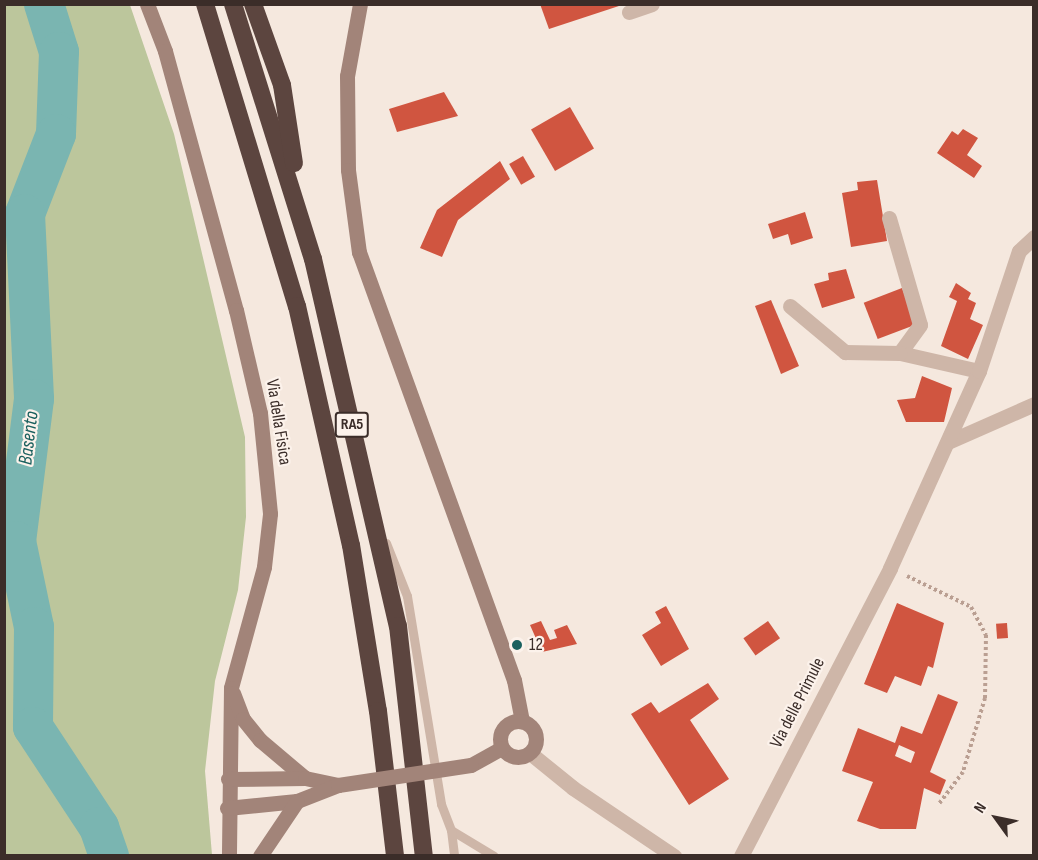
<!DOCTYPE html>
<style>
body{margin:0}
#map{position:relative;width:1038px;height:860px;overflow:hidden;background:#f5e8de;font-family:"Sofia Sans Condensed",sans-serif}
div>[style]{position:absolute}
.green>*{inset:0;background:#bcc69c}
.river>*{height:40px;margin:-20px;padding:0 20px;transform-origin:20px;border-radius:20px;background:#7ab5b1}
.building>*{inset:0;background:#d05540;transform-origin:0 0}
.path>*{height:4px;margin-top:-2px;transform-origin:0;background:repeating-linear-gradient(90deg,#ba9f92 0 3px,transparent 0 6px)}
.lane>*{height:9px;margin:-4.5px;padding:0 4.5px;transform-origin:4.5px;border-radius:4.5px;background:#ceb6a8}
.street>*{height:15px;margin:-7.5px;padding:0 7.5px;transform-origin:7.5px;border-radius:7.5px;background:#ceb6a8}
.secondary>*{height:15px;margin:-7.5px;padding:0 7.5px;transform-origin:7.5px;border-radius:7.5px;background:#a28479}
.secondary>.ring{margin:-7.5px;padding:0;box-sizing:content-box;background:none;border:15px solid #a28479;border-radius:50%}
.highway>*{height:18px;margin:-9px;padding:0 9px;transform-origin:9px;border-radius:9px;background:#5c453f}
.secondary-bridge>*{height:15px;margin:-7.5px;padding:0 7.5px;transform-origin:7.5px;border-radius:7.5px;background:#a28479}
.dots>*{width:16px;height:16px;translate:-50% -50%;box-sizing:border-box;border:3px solid #fcf2eb;border-radius:50%}
span{translate:-50% -50%;white-space:nowrap;text-align:center;line-height:1.15;-webkit-text-stroke:4.5px #fcf2eb;paint-order:stroke}
.shield-label span{padding:2px 4px;background:#fcf2eb;border:2px solid;border-radius:4px;-webkit-text-stroke-width:0}
.shield-label{font-size:16px;color:#3b2d29;font-weight:700}
.street-label{font-size:18px;color:#3b2d29}
.poi-label{font-size:18px;color:#3b2d29}
.left{translate:0 -50%;text-align:left}
.water-label{font-size:20px;color:#1a605e;font-style:italic}
.frame{position:absolute;inset:0;border:6px solid #3b2d29;pointer-events:none}
.north{position:absolute;left:966px;top:788px;width:60px;height:60px;-webkit-text-stroke:4px #fcf2eb;paint-order:stroke;rotate:303deg;font-size:16px;font-weight:700;line-height:24px;text-align:center;color:#3b2d29}
.north::after{content:'';display:block;margin:auto;width:21px;height:27px;background:#3b2d29;clip-path:polygon(50% 0,100% 100%,50% 72%,0 100%)}
</style>
<div id="map">
<div class="green">
<i style="clip-path:polygon(5px 4px,130px 5px,174px 134px,245px 437px,246px 517px,238px 590px,215px 681px,205px 771px,212px 855px,5px 855px)"></i>
</div>
<div class="river">
<i style="left:44px;top:4px;width:50px;rotate:72.6deg"></i>
<i style="left:59px;top:52px;width:82px;rotate:92.1deg"></i>
<i style="left:56px;top:134px;width:86px;rotate:111.2deg"></i>
<i style="left:25px;top:214px;width:185px;rotate:87.2deg"></i>
<i style="left:34px;top:399px;width:143px;rotate:97.2deg"></i>
<i style="left:16px;top:541px;width:88px;rotate:78.2deg"></i>
<i style="left:34px;top:627px;width:100px;rotate:90.6deg"></i>
<i style="left:33px;top:727px;width:120px;rotate:56.6deg"></i>
<i style="left:99px;top:827px;width:31px;rotate:71deg"></i>
</div>
<div class="building">
<i style="clip-path:polygon(540px 4px,622px 4px,622px 5px,549px 29px)"></i>
<i style="clip-path:polygon(444px 92px,458px 116px,397px 132px,389px 109px)"></i>
<i style="left:570px;top:107px;width:48px;height:45px;rotate:60deg"></i>
<i style="clip-path:polygon(963px 129px,978px 138px,967px 155px,982px 166px,974px 178px,937px 153px,952px 131px,958px 135px)"></i>
<i style="left:523px;top:156px;width:24px;height:16px;rotate:60deg"></i>
<i style="clip-path:polygon(500px 161px,510px 179px,458px 220px,442px 257px,420px 248px,437px 210px)"></i>
<i style="clip-path:polygon(877px 180px,887px 241px,851px 247px,842px 193px,858px 190px,857px 182px)"></i>
<i style="clip-path:polygon(805px 212px,813px 238px,791px 245px,788px 234px,773px 239px,768px 224px)"></i>
<i style="clip-path:polygon(846px 269px,855px 298px,822px 308px,814px 284px,829px 280px,828px 273px)"></i>
<i style="clip-path:polygon(956px 283px,971px 293px,968px 299px,976px 303px,970px 319px,983px 325px,968px 359px,941px 346px,957px 301px,949px 297px)"></i>
<i style="left:902px;top:288px;width:39px;height:41px;rotate:69deg"></i>
<i style="clip-path:polygon(771px 300px,799px 366px,781px 374px,755px 306px)"></i>
<i style="clip-path:polygon(922px 376px,952px 388px,944px 422px,906px 422px,897px 400px,915px 398px)"></i>
<i style="clip-path:polygon(897px 603px,944px 623px,933px 668px,928px 666px,921px 686px,895px 676px,887px 693px,864px 684px)"></i>
<i style="clip-path:polygon(666px 606px,689px 649px,661px 666px,642px 635px,661px 623px,655px 612px)"></i>
<i style="clip-path:polygon(541px 621px,550px 640px,557px 638px,554px 630px,567px 625px,577px 644px,542px 652px,530px 625px)"></i>
<i style="left:768px;top:621px;width:21px;height:30px;rotate:55deg"></i>
<i style="left:1007px;top:623px;width:15px;height:11px;rotate:86deg"></i>
<i style="clip-path:polygon(708px 683px,719px 699px,690px 720px,729px 779px,689px 805px,631px 714px,651px 702px,659px 713px)"></i>
<i style="clip-path:polygon(evenodd,938px 694px,958px 702px,930px 772px,946px 780px,940px 795px,924px 788px,916px 829px,880px 829px,857px 821px,873px 782px,842px 771px,858px 728px,895px 743px,901px 726px,922px 734px,938px 694px,899px 745px,915px 752px,911px 763px,895px 756px,899px 745px)"></i>
</div>
<div class="path">
<i style="left:907px;top:576px;width:71px;rotate:25.8deg"></i>
<i style="left:971px;top:607px;width:32px;rotate:62deg"></i>
<i style="left:986px;top:635px;width:63px;rotate:90.9deg"></i>
<i style="left:985px;top:698px;width:77px;rotate:106.6deg"></i>
<i style="left:963px;top:772px;width:41px;rotate:127.1deg"></i>
</div>
<div class="lane">
<i style="left:386px;top:543px;width:57px;rotate:68.4deg"></i>
<i style="left:407px;top:596px;width:211px;rotate:80.7deg"></i>
<i style="left:441px;top:804px;width:28px;rotate:69deg"></i>
<i style="left:451px;top:830px;width:50px;rotate:31.2deg"></i>
<i style="left:451px;top:830px;width:26px;rotate:83deg"></i>
</div>
<div class="street">
<i style="left:629px;top:12px;width:24px;rotate:-19deg"></i>
<i style="left:889px;top:218px;width:111px;rotate:73.8deg"></i>
<i style="left:920px;top:325px;width:34px;rotate:126deg"></i>
<i style="left:900px;top:353px;width:81px;rotate:12.8deg"></i>
<i style="left:790px;top:306px;width:72px;rotate:39.9deg"></i>
<i style="left:845px;top:352px;width:55px;rotate:1deg"></i>
<i style="left:948px;top:442px;width:94px;rotate:-23.8deg"></i>
<i style="left:530px;top:753px;width:55px;rotate:39.1deg"></i>
<i style="left:573px;top:788px;width:122px;rotate:34deg"></i>
<i style="left:741px;top:856px;width:324px;rotate:-62.6deg"></i>
<i style="left:890px;top:568px;width:216px;rotate:-65.7deg"></i>
<i style="left:979px;top:371px;width:126px;rotate:-71.6deg"></i>
<i style="left:1019px;top:251px;width:21px;rotate:-43deg"></i>
</div>
<div class="secondary">
<i style="left:147px;top:4px;width:50px;rotate:69deg"></i>
<i style="left:165px;top:51px;width:269px;rotate:74.7deg"></i>
<i style="left:236px;top:310px;width:106px;rotate:76.9deg"></i>
<i style="left:260px;top:413px;width:101px;rotate:84.3deg"></i>
<i style="left:270px;top:514px;width:53px;rotate:96.5deg"></i>
<i style="left:264px;top:567px;width:125px;rotate:105.3deg"></i>
<i style="left:231px;top:688px;width:168px;rotate:90.7deg"></i>
<i style="left:360px;top:4px;width:73px;rotate:100.2deg"></i>
<i style="left:347px;top:76px;width:94px;rotate:89.4deg"></i>
<i style="left:348px;top:170px;width:83px;rotate:82.4deg"></i>
<i style="left:359px;top:252px;width:455px;rotate:70.1deg"></i>
<i style="left:514px;top:680px;width:42px;rotate:79deg"></i>
<i style="left:233px;top:693px;width:28px;rotate:69deg"></i>
<i style="left:243px;top:719px;width:27px;rotate:51deg"></i>
<i style="left:260px;top:740px;width:59px;rotate:40.2deg"></i>
<i class="ring" style="left:500px;top:721px;width:21px;height:21px"></i>
<i style="left:471px;top:765px;width:35px;rotate:-29deg"></i>
<i style="left:228px;top:779px;width:77px;rotate:-0.7deg"></i>
<i style="left:305px;top:778px;width:34px;rotate:12deg"></i>
<i style="left:227px;top:808px;width:70px;rotate:-5.7deg"></i>
<i style="left:297px;top:801px;width:44px;rotate:-21.3deg"></i>
<i style="left:260px;top:856px;width:66px;rotate:-56.1deg"></i>
</div>
<div class="highway">
<i style="left:205px;top:4px;width:316px;rotate:73.1deg"></i>
<i style="left:297px;top:306px;width:245px;rotate:77.3deg"></i>
<i style="left:351px;top:545px;width:168px;rotate:80.8deg"></i>
<i style="left:378px;top:711px;width:146px;rotate:83.3deg"></i>
<i style="left:233px;top:4px;width:267px;rotate:72.6deg"></i>
<i style="left:313px;top:259px;width:377px;rotate:77deg"></i>
<i style="left:398px;top:626px;width:231px;rotate:83.6deg"></i>
<i style="left:253px;top:4px;width:86px;rotate:70.3deg"></i>
<i style="left:282px;top:85px;width:79px;rotate:81.3deg"></i>
</div>
<div class="secondary-bridge">
<i style="left:338px;top:785px;width:134px;rotate:-8.6deg"></i>
</div>
<div class="dots">
<i style="left:517px;top:645px;background:#1a605e"></i>
</div>
<div class="shield-label">
<span style="left:352px;top:425px">RA5</span>
</div>
<div class="street-label">
<span style="left:278px;top:422px;rotate:81deg">Via della Fisica</span>
<span style="left:798px;top:703px;rotate:-63deg">Via delle Primule</span>
</div>
<div class="poi-label">
<span class="left" style="left:529px;top:645px">12</span>
</div>
<div class="water-label">
<span style="left:29px;top:438px;rotate:-83deg">Basento</span>
</div>
<div class="frame"></div>
<div class="north">N</div>
</div>
